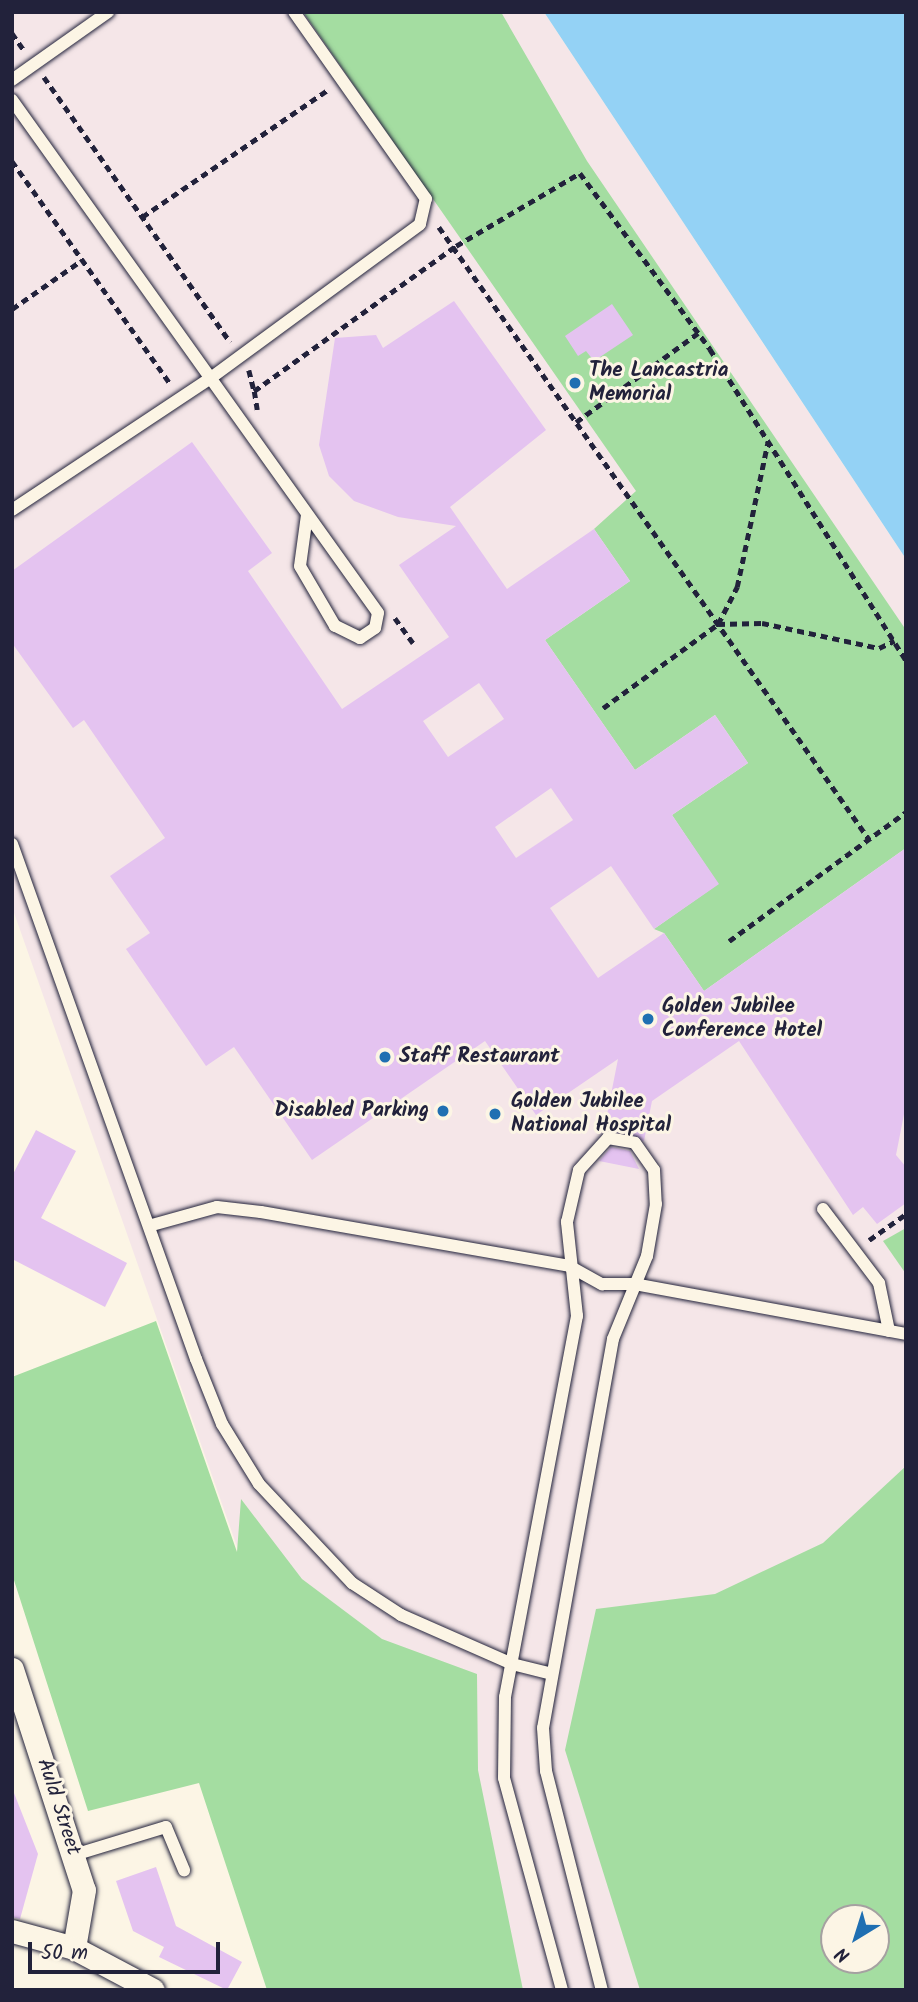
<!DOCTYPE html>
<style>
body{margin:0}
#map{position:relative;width:918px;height:2002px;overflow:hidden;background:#fcf5e5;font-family:Kalam,sans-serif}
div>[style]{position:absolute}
.built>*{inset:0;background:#f5e6e8}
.green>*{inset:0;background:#a4dda1}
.water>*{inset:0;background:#94d2f5}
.building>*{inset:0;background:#e4c3f0}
.path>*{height:4.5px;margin-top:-2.25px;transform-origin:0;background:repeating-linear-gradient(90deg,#22223b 0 7px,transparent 0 12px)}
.roads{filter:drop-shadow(0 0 2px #22223b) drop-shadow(0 0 2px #22223b)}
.service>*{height:12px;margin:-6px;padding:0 6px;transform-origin:6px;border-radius:6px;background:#fcf5e5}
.minor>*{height:23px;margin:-11.5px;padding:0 11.5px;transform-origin:11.5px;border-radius:11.5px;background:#fcf5e5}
.dots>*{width:19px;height:19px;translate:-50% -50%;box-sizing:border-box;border:4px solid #fcf5e5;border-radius:50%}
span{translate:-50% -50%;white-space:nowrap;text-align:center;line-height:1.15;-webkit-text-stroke:6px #fcf5e5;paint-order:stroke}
.poi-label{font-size:21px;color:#22223b;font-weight:700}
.left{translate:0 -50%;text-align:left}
.right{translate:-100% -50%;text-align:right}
.street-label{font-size:21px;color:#22223b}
.frame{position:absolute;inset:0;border:14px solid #22223b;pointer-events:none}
.north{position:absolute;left:820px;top:1904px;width:70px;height:70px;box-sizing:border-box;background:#fcf5e5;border:2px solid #a5a1a1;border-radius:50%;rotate:218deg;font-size:19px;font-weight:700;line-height:28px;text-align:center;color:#22223b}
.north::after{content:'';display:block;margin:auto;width:24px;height:32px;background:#1f6fb2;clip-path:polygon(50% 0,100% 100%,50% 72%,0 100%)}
.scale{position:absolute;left:28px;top:1942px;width:192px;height:32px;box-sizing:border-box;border:4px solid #22223b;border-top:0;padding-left:9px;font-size:21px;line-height:24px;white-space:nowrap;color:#22223b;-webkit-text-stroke:5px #fcf5e5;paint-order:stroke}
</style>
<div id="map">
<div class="built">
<i style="clip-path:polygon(evenodd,12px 12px,544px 12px,906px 559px,906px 1990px,393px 1990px,12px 907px,12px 12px,834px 1918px,876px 1918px,876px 1960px,834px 1960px,834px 1918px)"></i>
</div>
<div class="green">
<i style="clip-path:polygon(303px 12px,501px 12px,587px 161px,906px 630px,906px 848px,704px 991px,664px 933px,654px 929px,718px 884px,672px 815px,748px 763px,715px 715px,635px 770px,545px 640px,630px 581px,594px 529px,636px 491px)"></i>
<i style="clip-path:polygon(906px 1228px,906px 1274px,883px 1241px)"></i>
<i style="clip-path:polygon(156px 1321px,237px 1552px,241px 1499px,302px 1579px,382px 1639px,477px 1674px,478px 1770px,523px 1990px,267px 1990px,199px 1783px,88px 1811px,12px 1574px,12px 1377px)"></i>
<i style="clip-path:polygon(evenodd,906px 1466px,906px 1990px,640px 1990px,565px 1750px,596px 1609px,715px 1594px,823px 1543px,906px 1466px,876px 1918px,876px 1960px,834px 1960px,834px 1918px,876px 1918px)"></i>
</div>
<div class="water">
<i style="clip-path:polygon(544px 12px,906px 12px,906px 559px,777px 364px)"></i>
</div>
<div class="building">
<i style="clip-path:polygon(evenodd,454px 301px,546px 430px,450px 507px,507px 589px,594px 529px,630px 581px,545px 640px,635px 770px,715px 715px,748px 763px,672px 815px,719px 884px,654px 929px,611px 866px,550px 908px,598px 978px,664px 933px,704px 991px,906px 848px,906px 1104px,896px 1155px,906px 1167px,906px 1203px,877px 1224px,863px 1207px,853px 1215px,739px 1041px,652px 1101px,644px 1141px,604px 1130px,618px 1059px,536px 1115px,485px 1041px,312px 1160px,234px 1047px,206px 1066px,126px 949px,150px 933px,110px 876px,165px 838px,84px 720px,73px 728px,12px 643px,12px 571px,192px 442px,272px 553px,248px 571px,342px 709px,449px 637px,399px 565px,456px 526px,398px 517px,354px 501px,329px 476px,319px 445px,335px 338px,376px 335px,383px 348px,454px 301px,479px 683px,504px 719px,448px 757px,423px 721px,479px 683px,454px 301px,551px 788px,573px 820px,516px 858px,495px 827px,551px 788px)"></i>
<i style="clip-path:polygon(612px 304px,633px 335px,594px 361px,586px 351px,578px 356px,565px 336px)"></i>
<i style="clip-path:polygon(36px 1130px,76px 1151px,41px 1218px,127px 1263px,105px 1307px,12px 1259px,12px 1176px)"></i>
<i style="clip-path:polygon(611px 1147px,630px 1151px,639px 1169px,599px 1161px)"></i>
<i style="clip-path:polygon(12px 1788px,38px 1854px,20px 1919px,12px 1917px)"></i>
<i style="clip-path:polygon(156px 1867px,176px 1926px,242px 1962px,227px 1990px,159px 1957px,164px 1947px,133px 1931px,116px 1881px)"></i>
</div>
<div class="path">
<i style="left:12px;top:33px;width:21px;rotate:55deg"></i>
<i style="left:44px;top:77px;width:324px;rotate:54.9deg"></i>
<i style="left:12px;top:161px;width:272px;rotate:54.6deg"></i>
<i style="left:142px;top:217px;width:227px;rotate:-34.4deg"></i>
<i style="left:439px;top:227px;width:748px;rotate:54.91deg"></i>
<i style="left:12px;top:309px;width:85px;rotate:-35deg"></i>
<i style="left:249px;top:370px;width:21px;rotate:76deg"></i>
<i style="left:257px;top:410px;width:19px;rotate:-99deg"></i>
<i style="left:254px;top:391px;width:249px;rotate:-35.7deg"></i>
<i style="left:456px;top:246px;width:144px;rotate:-30.5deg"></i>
<i style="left:580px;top:173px;width:219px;rotate:53.5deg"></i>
<i style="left:710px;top:349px;width:368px;rotate:57.8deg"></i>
<i style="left:576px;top:422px;width:151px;rotate:-36.1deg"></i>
<i style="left:395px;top:618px;width:31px;rotate:54deg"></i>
<i style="left:718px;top:624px;width:42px;rotate:-62.8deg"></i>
<i style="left:737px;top:587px;width:149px;rotate:-78deg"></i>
<i style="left:603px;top:708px;width:142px;rotate:-36.1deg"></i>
<i style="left:718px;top:624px;width:44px;rotate:-1.3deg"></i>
<i style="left:762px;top:623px;width:120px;rotate:12.1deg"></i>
<i style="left:879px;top:648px;width:17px;rotate:-25deg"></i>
<i style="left:729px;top:941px;width:219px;rotate:-36.1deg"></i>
<i style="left:869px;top:1240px;width:45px;rotate:-35.1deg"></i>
</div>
<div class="roads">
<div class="service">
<i style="left:12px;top:80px;width:118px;rotate:-35.3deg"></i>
<i style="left:12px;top:100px;width:630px;rotate:54.49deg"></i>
<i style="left:378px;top:613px;width:15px;rotate:101deg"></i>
<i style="left:375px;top:628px;width:18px;rotate:146deg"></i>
<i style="left:360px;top:638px;width:28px;rotate:-154deg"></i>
<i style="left:335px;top:626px;width:69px;rotate:-120.3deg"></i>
<i style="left:300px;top:566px;width:51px;rotate:-82.2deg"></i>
<i style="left:12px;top:510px;width:235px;rotate:-33.6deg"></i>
<i style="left:208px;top:380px;width:263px;rotate:-36.3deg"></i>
<i style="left:420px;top:224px;width:26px;rotate:-77deg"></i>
<i style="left:426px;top:199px;width:229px;rotate:-125.2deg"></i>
<i style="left:12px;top:844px;width:547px;rotate:70.34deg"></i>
<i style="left:196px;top:1359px;width:70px;rotate:68.2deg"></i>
<i style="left:222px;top:1424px;width:70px;rotate:58.3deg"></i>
<i style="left:259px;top:1484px;width:136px;rotate:46.8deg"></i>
<i style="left:352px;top:1583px;width:59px;rotate:33.1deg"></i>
<i style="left:401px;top:1615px;width:121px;rotate:23.8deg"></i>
<i style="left:512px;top:1664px;width:41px;rotate:14deg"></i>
<i style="left:823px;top:1209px;width:93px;rotate:52.9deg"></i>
<i style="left:879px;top:1283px;width:49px;rotate:78.2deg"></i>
<i style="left:152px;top:1225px;width:67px;rotate:-15.5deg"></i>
<i style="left:217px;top:1207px;width:44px;rotate:6.5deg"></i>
<i style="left:261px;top:1212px;width:313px;rotate:9.9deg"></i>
<i style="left:569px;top:1266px;width:38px;rotate:29deg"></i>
<i style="left:602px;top:1284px;width:32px"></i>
<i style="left:634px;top:1284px;width:277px;rotate:10.4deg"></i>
<i style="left:74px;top:1855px;width:96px;rotate:-16.9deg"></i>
<i style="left:166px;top:1827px;width:47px;rotate:67.3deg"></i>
<i style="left:562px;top:1990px;width:220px;rotate:-105.3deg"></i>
<i style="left:504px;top:1778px;width:81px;rotate:-89.3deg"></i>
<i style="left:505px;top:1697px;width:388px;rotate:-79.3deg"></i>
<i style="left:577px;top:1316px;width:95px;rotate:-96.1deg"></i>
<i style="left:567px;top:1222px;width:53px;rotate:-77deg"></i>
<i style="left:579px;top:1170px;width:43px;rotate:-47.8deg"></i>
<i style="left:608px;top:1138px;width:27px;rotate:10deg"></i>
<i style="left:635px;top:1143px;width:33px;rotate:55deg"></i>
<i style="left:654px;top:1170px;width:34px;rotate:87deg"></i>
<i style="left:656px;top:1204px;width:53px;rotate:99.8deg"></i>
<i style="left:647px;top:1256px;width:90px;rotate:112.3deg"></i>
<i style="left:613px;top:1339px;width:395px;rotate:100.2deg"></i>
<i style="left:543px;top:1728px;width:43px;rotate:86deg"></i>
<i style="left:546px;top:1771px;width:226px;rotate:75.7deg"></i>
</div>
<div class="minor">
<i style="left:12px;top:1669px;width:232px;rotate:72deg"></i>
<i style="left:84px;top:1890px;width:59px;rotate:99.8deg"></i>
<i style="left:12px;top:1931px;width:64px;rotate:15.3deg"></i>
<i style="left:74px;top:1948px;width:89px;rotate:28deg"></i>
</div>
</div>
<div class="dots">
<i style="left:575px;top:383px;background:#1f6fb2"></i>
<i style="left:648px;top:1019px;background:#1f6fb2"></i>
<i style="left:385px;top:1057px;background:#1f6fb2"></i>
<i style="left:443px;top:1111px;background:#1f6fb2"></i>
<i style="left:495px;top:1114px;background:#1f6fb2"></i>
</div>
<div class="poi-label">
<span class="left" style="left:589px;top:383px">The Lancastria<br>Memorial</span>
<span class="left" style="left:662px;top:1019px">Golden Jubilee<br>Conference Hotel</span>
<span class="left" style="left:399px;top:1057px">Staff Restaurant</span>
<span class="left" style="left:511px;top:1114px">Golden Jubilee<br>National Hospital</span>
<span class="right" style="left:429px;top:1111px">Disabled Parking</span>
</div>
<div class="street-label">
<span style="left:58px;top:1807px;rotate:72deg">Auld Street</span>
</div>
<div class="frame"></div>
<div class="north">N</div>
<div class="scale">50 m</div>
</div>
